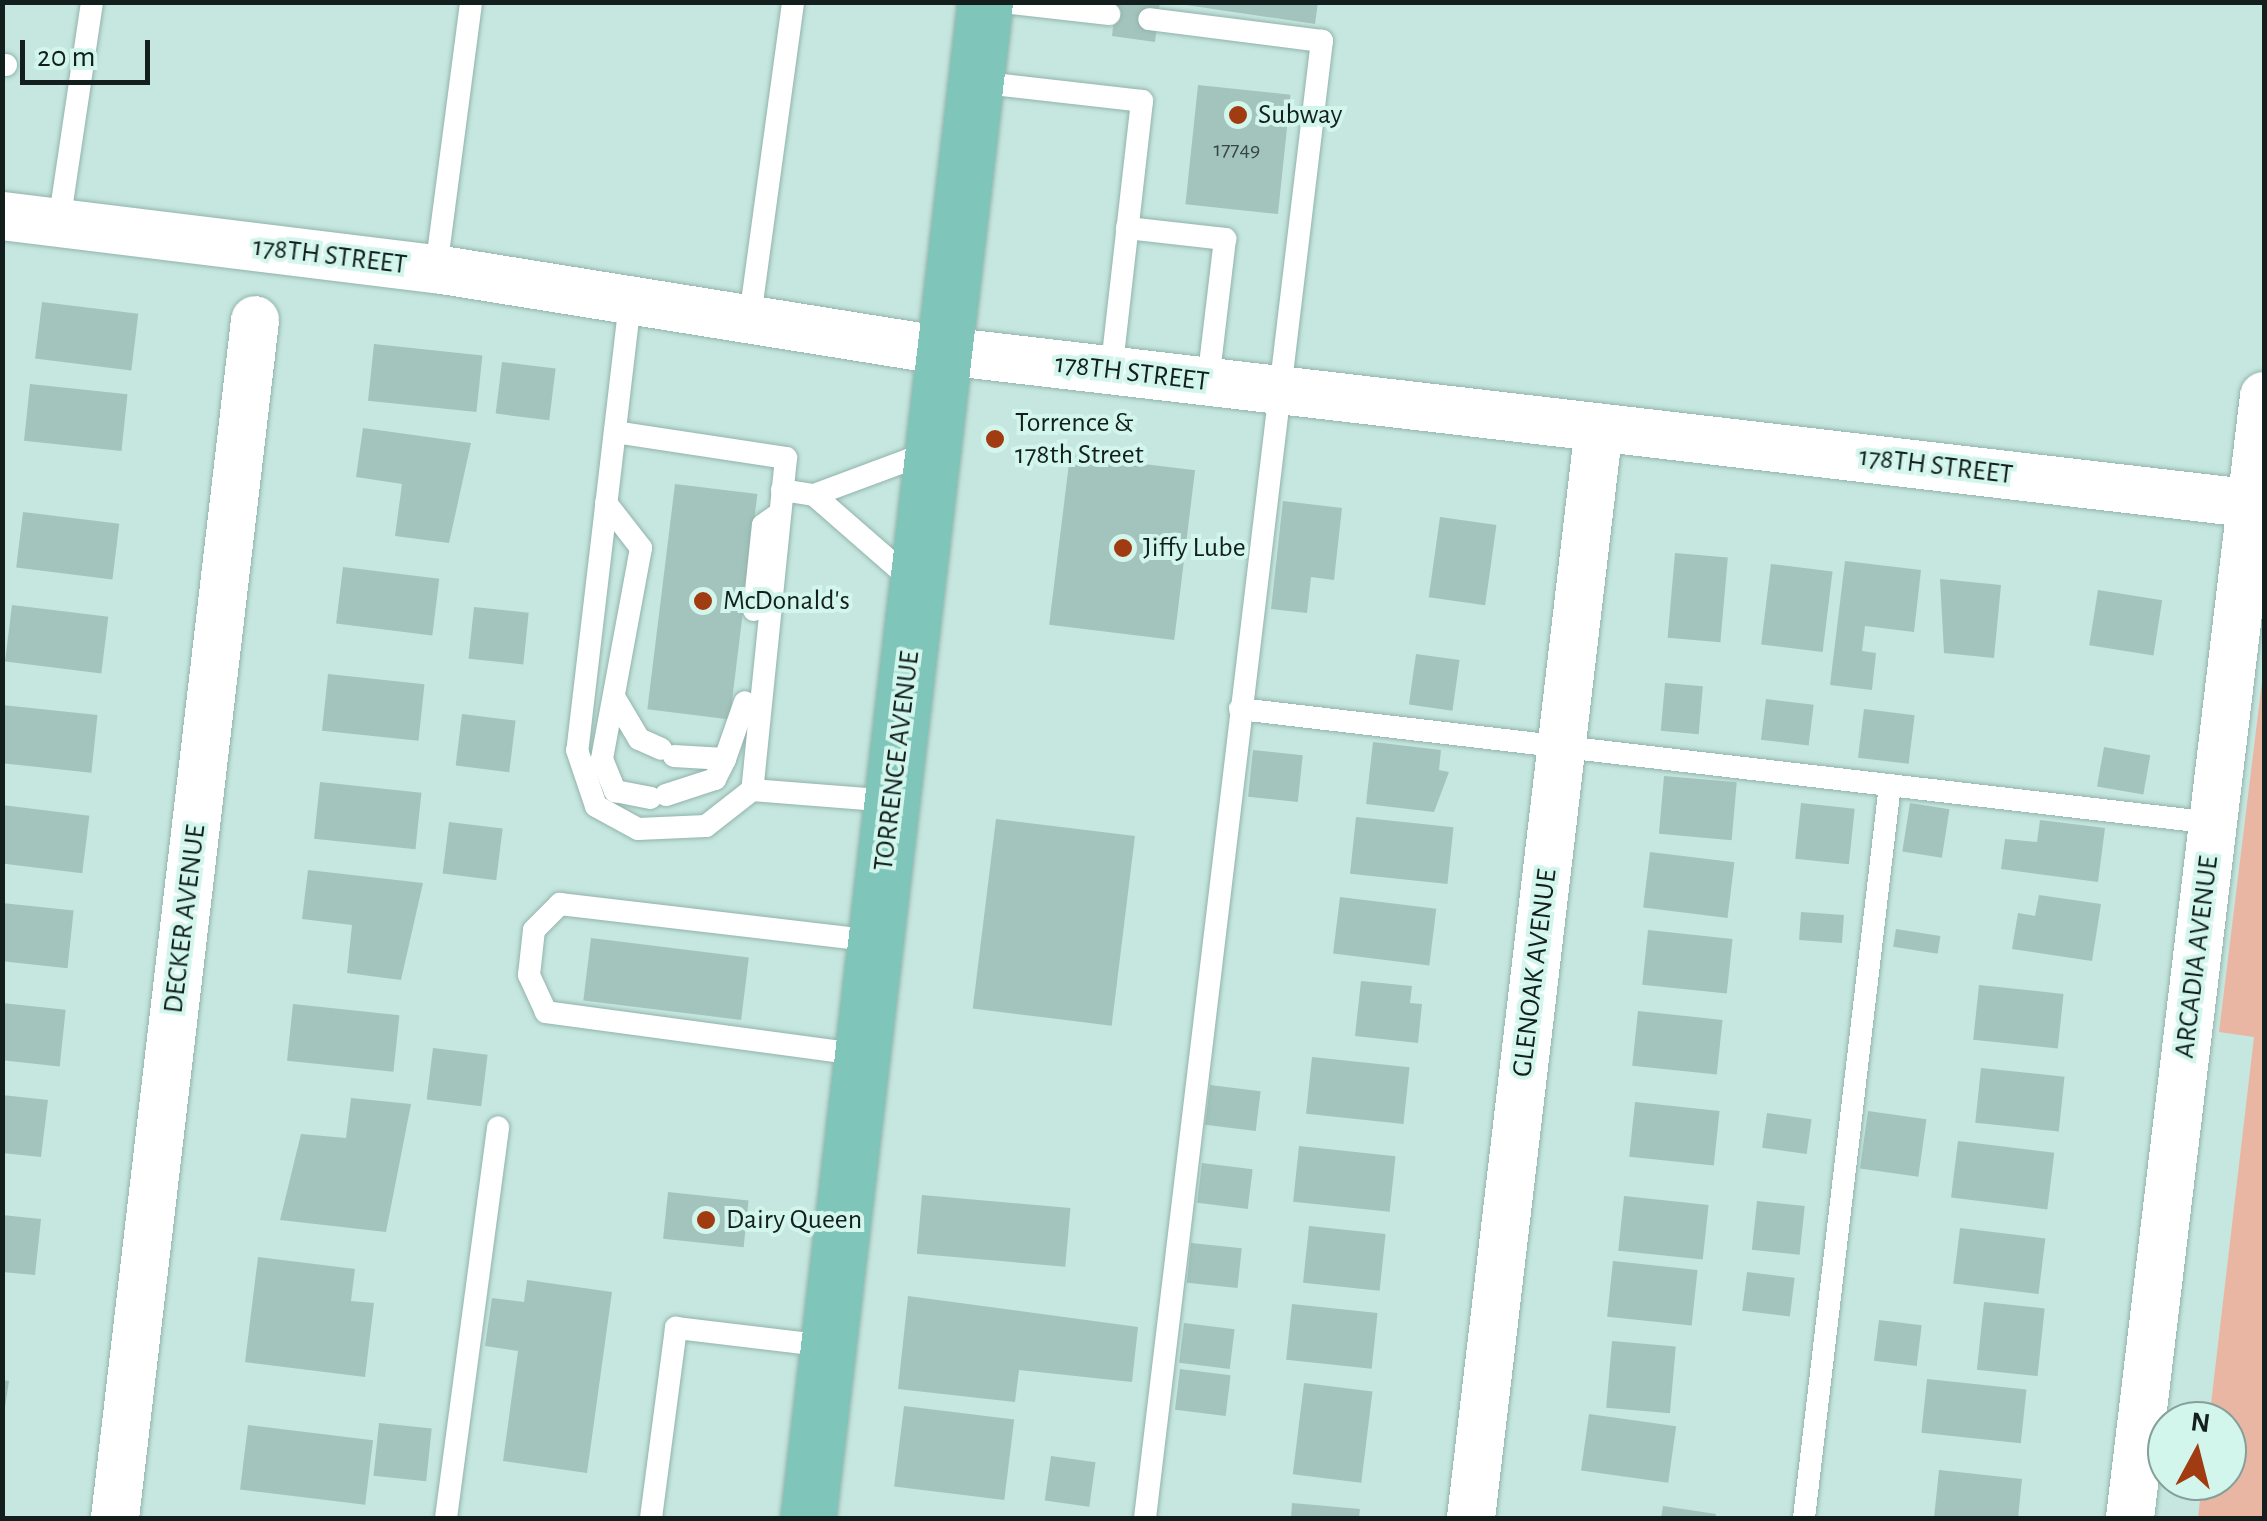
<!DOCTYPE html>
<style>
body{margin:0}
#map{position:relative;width:2267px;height:1521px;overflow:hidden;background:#c5e7df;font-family:"Alegreya Sans",sans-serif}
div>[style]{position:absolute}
.green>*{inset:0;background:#eab6a4}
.building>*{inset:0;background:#a3c4bc;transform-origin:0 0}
.roads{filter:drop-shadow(0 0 2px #92b3ab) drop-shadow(0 0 2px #92b3ab)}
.lane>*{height:22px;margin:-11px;padding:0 11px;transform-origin:11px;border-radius:11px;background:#fff}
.street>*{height:48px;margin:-24px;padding:0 24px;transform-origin:24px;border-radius:24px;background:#fff}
.primary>*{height:55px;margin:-27.5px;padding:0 27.5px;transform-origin:27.5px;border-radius:27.5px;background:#7fc5ba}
.dots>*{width:28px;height:28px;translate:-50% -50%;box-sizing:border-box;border:5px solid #d2f5ec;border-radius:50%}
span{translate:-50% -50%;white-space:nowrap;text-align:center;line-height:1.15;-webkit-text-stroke:8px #d2f5ec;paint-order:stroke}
.number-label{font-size:22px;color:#374844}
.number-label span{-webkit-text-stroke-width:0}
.poi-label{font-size:28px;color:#131f1c}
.left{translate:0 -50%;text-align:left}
.street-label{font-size:28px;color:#131f1c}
.frame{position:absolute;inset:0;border:5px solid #131f1c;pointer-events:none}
.north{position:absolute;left:2147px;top:1401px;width:100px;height:100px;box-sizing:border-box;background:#d2f5ec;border:2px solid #869f99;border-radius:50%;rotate:7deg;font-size:28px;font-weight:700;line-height:40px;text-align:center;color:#131f1c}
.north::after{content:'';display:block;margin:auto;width:35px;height:45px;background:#a13b11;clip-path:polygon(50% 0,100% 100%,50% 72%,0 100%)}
.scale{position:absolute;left:20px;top:40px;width:130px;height:45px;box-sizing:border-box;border:5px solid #131f1c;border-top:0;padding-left:12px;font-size:30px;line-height:35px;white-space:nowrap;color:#131f1c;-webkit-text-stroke:8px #d2f5ec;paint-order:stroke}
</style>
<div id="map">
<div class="green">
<i style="clip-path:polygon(2264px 665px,2264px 1518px,2198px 1518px,2202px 1481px,2227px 1481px,2227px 1421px,2209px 1421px,2254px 1037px,2219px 1032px)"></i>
</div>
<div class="building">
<i style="clip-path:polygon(1116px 2px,1160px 2px,1155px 42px,1112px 36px)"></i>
<i style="clip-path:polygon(1166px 2px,1318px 2px,1315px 24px)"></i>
<i style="left:1198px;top:85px;width:93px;height:120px;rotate:6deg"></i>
<i style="left:42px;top:302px;width:97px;height:57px;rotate:7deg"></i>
<i style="left:374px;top:344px;width:109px;height:57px;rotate:6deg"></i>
<i style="left:502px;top:362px;width:54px;height:52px;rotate:7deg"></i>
<i style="left:30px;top:384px;width:98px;height:57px;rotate:6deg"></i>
<i style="clip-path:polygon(363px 428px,471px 443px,449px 543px,395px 536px,402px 484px,356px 477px)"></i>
<i style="left:1070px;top:455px;width:126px;height:171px;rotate:7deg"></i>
<i style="left:675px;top:484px;width:83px;height:227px;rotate:7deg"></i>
<i style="clip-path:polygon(1283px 501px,1342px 508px,1334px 580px,1311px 577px,1307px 613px,1271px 609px)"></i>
<i style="left:23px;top:512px;width:97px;height:56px;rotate:7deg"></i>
<i style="left:1440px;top:517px;width:57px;height:81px;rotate:8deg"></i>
<i style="left:1675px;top:553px;width:53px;height:85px;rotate:5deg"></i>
<i style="clip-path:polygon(1845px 561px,1921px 570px,1914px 632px,1865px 626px,1862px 651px,1876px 653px,1872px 690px,1830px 685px)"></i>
<i style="left:1771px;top:564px;width:62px;height:81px;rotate:7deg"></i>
<i style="left:343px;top:567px;width:97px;height:57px;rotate:7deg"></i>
<i style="clip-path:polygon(1940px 579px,2001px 585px,1994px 658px,1944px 653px)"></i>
<i style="left:2098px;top:590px;width:65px;height:56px;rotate:9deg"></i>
<i style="left:12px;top:605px;width:97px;height:57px;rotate:7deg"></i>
<i style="left:474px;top:607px;width:55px;height:52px;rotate:6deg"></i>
<i style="left:1416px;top:654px;width:44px;height:51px;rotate:8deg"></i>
<i style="left:328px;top:674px;width:97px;height:57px;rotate:6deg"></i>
<i style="left:1665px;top:683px;width:38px;height:48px;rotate:5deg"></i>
<i style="left:1766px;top:699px;width:48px;height:41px;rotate:7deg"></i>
<i style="left:2px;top:705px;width:96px;height:58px;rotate:6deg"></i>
<i style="left:1864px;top:709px;width:51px;height:49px;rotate:7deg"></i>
<i style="left:462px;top:714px;width:54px;height:52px;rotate:7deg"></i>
<i style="clip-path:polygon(1373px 742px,1441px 750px,1439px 770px,1449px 772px,1434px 812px,1366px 804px)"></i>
<i style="left:2104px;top:747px;width:47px;height:40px;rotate:10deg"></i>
<i style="left:1253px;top:750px;width:50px;height:47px;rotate:6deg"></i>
<i style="left:1664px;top:776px;width:73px;height:58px;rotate:5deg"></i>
<i style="left:320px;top:782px;width:102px;height:57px;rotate:6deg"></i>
<i style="left:1801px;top:803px;width:54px;height:56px;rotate:6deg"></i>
<i style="left:1910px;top:803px;width:40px;height:49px;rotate:9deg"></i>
<i style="left:2px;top:805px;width:88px;height:58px;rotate:7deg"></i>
<i style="left:1356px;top:817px;width:98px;height:57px;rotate:6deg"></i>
<i style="left:996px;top:819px;width:140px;height:191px;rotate:7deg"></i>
<i style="clip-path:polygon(2040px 820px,2105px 828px,2098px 882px,2001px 869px,2005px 839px,2037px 842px)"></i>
<i style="left:449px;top:822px;width:54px;height:52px;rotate:7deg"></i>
<i style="left:1650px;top:852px;width:85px;height:56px;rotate:7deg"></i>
<i style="clip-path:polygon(308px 870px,423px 883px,401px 980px,347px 973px,352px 925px,302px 919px)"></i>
<i style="clip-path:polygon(2039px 895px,2101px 904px,2092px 961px,2012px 949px,2018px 913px,2035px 916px)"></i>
<i style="left:1340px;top:897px;width:97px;height:57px;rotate:7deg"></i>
<i style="left:2px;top:903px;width:72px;height:58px;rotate:6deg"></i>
<i style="left:1801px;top:912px;width:43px;height:28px;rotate:4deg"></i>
<i style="left:1896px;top:929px;width:45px;height:18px;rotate:9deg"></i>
<i style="left:1648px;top:930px;width:85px;height:55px;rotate:6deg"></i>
<i style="left:591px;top:938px;width:159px;height:63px;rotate:7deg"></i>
<i style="clip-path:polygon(1361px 981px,1412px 986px,1410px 1003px,1422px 1004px,1418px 1043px,1355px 1036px)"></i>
<i style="left:1979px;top:985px;width:85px;height:55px;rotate:6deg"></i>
<i style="left:2px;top:1003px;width:64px;height:57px;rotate:6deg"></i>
<i style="left:293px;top:1004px;width:107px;height:57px;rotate:6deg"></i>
<i style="left:1638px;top:1011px;width:85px;height:55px;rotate:6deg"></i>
<i style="left:433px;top:1048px;width:55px;height:52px;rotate:7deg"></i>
<i style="left:1312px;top:1057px;width:98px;height:57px;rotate:6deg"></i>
<i style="left:1981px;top:1068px;width:84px;height:55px;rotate:6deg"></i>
<i style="left:1210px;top:1085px;width:51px;height:40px;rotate:7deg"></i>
<i style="clip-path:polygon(2px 1095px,48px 1100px,41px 1157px,2px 1153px)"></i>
<i style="clip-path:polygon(351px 1098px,411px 1104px,386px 1232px,280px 1220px,301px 1134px,346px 1138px)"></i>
<i style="left:1635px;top:1102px;width:85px;height:55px;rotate:6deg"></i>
<i style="left:1868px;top:1111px;width:59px;height:58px;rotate:8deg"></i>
<i style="left:1767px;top:1113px;width:45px;height:35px;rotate:8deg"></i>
<i style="left:1958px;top:1141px;width:97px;height:57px;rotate:7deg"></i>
<i style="left:1299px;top:1146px;width:97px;height:56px;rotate:6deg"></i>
<i style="left:1202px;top:1163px;width:51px;height:40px;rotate:7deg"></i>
<i style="left:668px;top:1192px;width:81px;height:47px;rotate:6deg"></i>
<i style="left:922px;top:1195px;width:149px;height:59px;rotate:5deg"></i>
<i style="left:1624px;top:1196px;width:85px;height:55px;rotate:6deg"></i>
<i style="left:1757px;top:1201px;width:48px;height:49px;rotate:6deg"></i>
<i style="clip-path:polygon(2px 1215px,41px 1219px,35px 1275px,2px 1272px)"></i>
<i style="left:1309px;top:1226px;width:77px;height:57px;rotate:6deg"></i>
<i style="left:1960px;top:1228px;width:86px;height:56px;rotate:7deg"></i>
<i style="left:1191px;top:1243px;width:51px;height:40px;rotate:6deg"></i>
<i style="clip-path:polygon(258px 1257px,355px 1269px,351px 1301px,374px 1303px,365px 1377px,245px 1362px)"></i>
<i style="left:1613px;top:1261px;width:85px;height:56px;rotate:6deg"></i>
<i style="left:1747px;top:1272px;width:48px;height:39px;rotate:7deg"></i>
<i style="clip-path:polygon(527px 1280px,612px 1292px,587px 1473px,503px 1461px,518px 1351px,485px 1346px,492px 1298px,524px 1302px)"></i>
<i style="clip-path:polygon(908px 1296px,1138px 1327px,1132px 1382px,1019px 1370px,1015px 1402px,898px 1389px)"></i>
<i style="left:1984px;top:1302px;width:61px;height:68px;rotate:6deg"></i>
<i style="left:1292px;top:1304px;width:86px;height:56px;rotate:6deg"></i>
<i style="left:1879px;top:1320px;width:43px;height:41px;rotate:7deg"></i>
<i style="left:1184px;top:1323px;width:51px;height:40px;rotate:7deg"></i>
<i style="left:1612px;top:1341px;width:64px;height:67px;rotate:5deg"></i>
<i style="left:1180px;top:1369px;width:51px;height:41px;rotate:7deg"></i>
<i style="left:1927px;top:1379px;width:100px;height:54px;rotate:6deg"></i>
<i style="clip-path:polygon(2px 1380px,9px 1381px,5px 1407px,2px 1407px)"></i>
<i style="left:1304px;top:1383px;width:69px;height:92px;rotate:7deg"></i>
<i style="left:904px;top:1406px;width:111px;height:81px;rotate:7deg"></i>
<i style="left:1589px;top:1414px;width:88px;height:57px;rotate:8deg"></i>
<i style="left:379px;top:1423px;width:53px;height:53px;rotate:6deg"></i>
<i style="left:248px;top:1425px;width:126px;height:65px;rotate:7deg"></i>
<i style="left:1051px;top:1456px;width:45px;height:45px;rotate:8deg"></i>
<i style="clip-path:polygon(1939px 1470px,2022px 1479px,2018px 1518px,1934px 1518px)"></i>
<i style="clip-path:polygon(1292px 1503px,1360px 1509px,1359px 1518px,1291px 1518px)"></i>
<i style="clip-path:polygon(1663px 1506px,1716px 1514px,1715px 1518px,1661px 1518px)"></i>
</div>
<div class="roads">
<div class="lane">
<i style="left:1003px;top:2px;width:107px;rotate:6.5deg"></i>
<i style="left:2px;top:65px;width:4px"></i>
<i style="left:976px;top:82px;width:167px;rotate:6.5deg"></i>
<i style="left:1142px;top:101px;width:272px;rotate:96.5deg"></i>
<i style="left:59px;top:223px;width:223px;rotate:-81.5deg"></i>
<i style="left:1127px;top:228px;width:99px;rotate:6.4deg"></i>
<i style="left:1225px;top:239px;width:144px;rotate:96.8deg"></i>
<i style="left:436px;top:269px;width:269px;rotate:-82.5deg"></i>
<i style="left:630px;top:302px;width:451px;rotate:96.7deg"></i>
<i style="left:577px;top:750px;width:59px;rotate:71.3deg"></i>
<i style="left:596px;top:806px;width:48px;rotate:28.7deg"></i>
<i style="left:638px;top:829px;width:68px;rotate:-2.5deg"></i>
<i style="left:706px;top:826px;width:58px;rotate:-38deg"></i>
<i style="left:752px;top:790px;width:140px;rotate:4.5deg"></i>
<i style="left:750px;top:317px;width:318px;rotate:-82.2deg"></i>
<i style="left:615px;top:432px;width:173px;rotate:8.6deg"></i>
<i style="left:786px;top:458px;width:334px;rotate:95.8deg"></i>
<i style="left:782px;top:490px;width:32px;rotate:9deg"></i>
<i style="left:814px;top:495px;width:134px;rotate:41.1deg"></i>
<i style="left:814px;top:495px;width:126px;rotate:-20.4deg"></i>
<i style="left:606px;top:503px;width:57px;rotate:52.1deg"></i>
<i style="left:641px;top:548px;width:215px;rotate:100.5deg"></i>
<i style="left:602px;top:759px;width:35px;rotate:68deg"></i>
<i style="left:615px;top:791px;width:36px;rotate:11deg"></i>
<i style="left:754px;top:610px;width:85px;rotate:-84deg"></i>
<i style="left:763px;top:525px;width:21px;rotate:-35deg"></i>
<i style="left:614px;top:697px;width:49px;rotate:59.2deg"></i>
<i style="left:639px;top:739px;width:24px;rotate:24deg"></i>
<i style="left:1240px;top:709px;width:980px;rotate:6.68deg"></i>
<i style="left:674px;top:756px;width:51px;rotate:3.4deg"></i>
<i style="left:725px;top:759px;width:60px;rotate:-70.7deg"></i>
<i style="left:666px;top:795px;width:52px;rotate:-18.1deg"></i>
<i style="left:715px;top:779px;width:22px;rotate:-63deg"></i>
<i style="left:863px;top:1055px;width:320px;rotate:-172.3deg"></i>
<i style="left:546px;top:1012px;width:41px;rotate:-114.7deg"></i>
<i style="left:529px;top:975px;width:45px;rotate:-83.7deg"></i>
<i style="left:534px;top:930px;width:37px;rotate:-45deg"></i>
<i style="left:560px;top:904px;width:318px;rotate:6.7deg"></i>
<i style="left:446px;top:1518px;width:394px;rotate:-82.4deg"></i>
<i style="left:651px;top:1518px;width:192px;rotate:-82.5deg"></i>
<i style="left:676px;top:1328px;width:153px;rotate:6.8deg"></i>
<i style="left:1145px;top:1518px;width:1488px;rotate:-83.17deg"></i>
<i style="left:1322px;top:41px;width:174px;rotate:-172.8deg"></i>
<i style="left:1804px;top:1518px;width:738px;rotate:-83.31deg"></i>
</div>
<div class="street">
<i style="left:2px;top:216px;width:437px;rotate:7deg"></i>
<i style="left:436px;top:269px;width:516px;rotate:9.15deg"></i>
<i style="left:945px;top:351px;width:1328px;rotate:6.66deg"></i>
<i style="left:115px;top:1518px;width:1206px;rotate:-83.33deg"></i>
<i style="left:1471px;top:1518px;width:1098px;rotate:-83.31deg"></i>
<i style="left:2130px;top:1518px;width:1130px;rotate:-83.19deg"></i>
</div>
<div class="primary">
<i style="left:808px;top:1518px;width:1526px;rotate:-83.34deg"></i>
</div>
</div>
<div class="dots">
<i style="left:1238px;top:115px;background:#a13b11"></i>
<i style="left:995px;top:439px;background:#a13b11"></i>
<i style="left:1123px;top:548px;background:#a13b11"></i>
<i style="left:703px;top:601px;background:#a13b11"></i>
<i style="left:706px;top:1220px;background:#a13b11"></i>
</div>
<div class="number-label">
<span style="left:1237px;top:150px">17749</span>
</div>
<div class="poi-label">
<span class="left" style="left:1258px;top:115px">Subway</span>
<span class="left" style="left:1015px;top:439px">Torrence &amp;<br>178th Street</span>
<span class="left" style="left:1143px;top:548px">Jiffy Lube</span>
<span class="left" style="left:723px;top:601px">McDonald's</span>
<span class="left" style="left:726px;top:1220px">Dairy Queen</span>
</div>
<div class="street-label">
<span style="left:330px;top:256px;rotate:7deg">178TH STREET</span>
<span style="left:1132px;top:373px;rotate:7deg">178TH STREET</span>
<span style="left:1936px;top:466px;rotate:7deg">178TH STREET</span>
<span style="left:897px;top:761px;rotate:-83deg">TORRENCE AVENUE</span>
<span style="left:185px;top:919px;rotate:-83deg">DECKER AVENUE</span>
<span style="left:2197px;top:957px;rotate:-83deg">ARCADIA AVENUE</span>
<span style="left:1535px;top:973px;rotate:-83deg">GLENOAK AVENUE</span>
</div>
<div class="frame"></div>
<div class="north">N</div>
<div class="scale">20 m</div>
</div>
